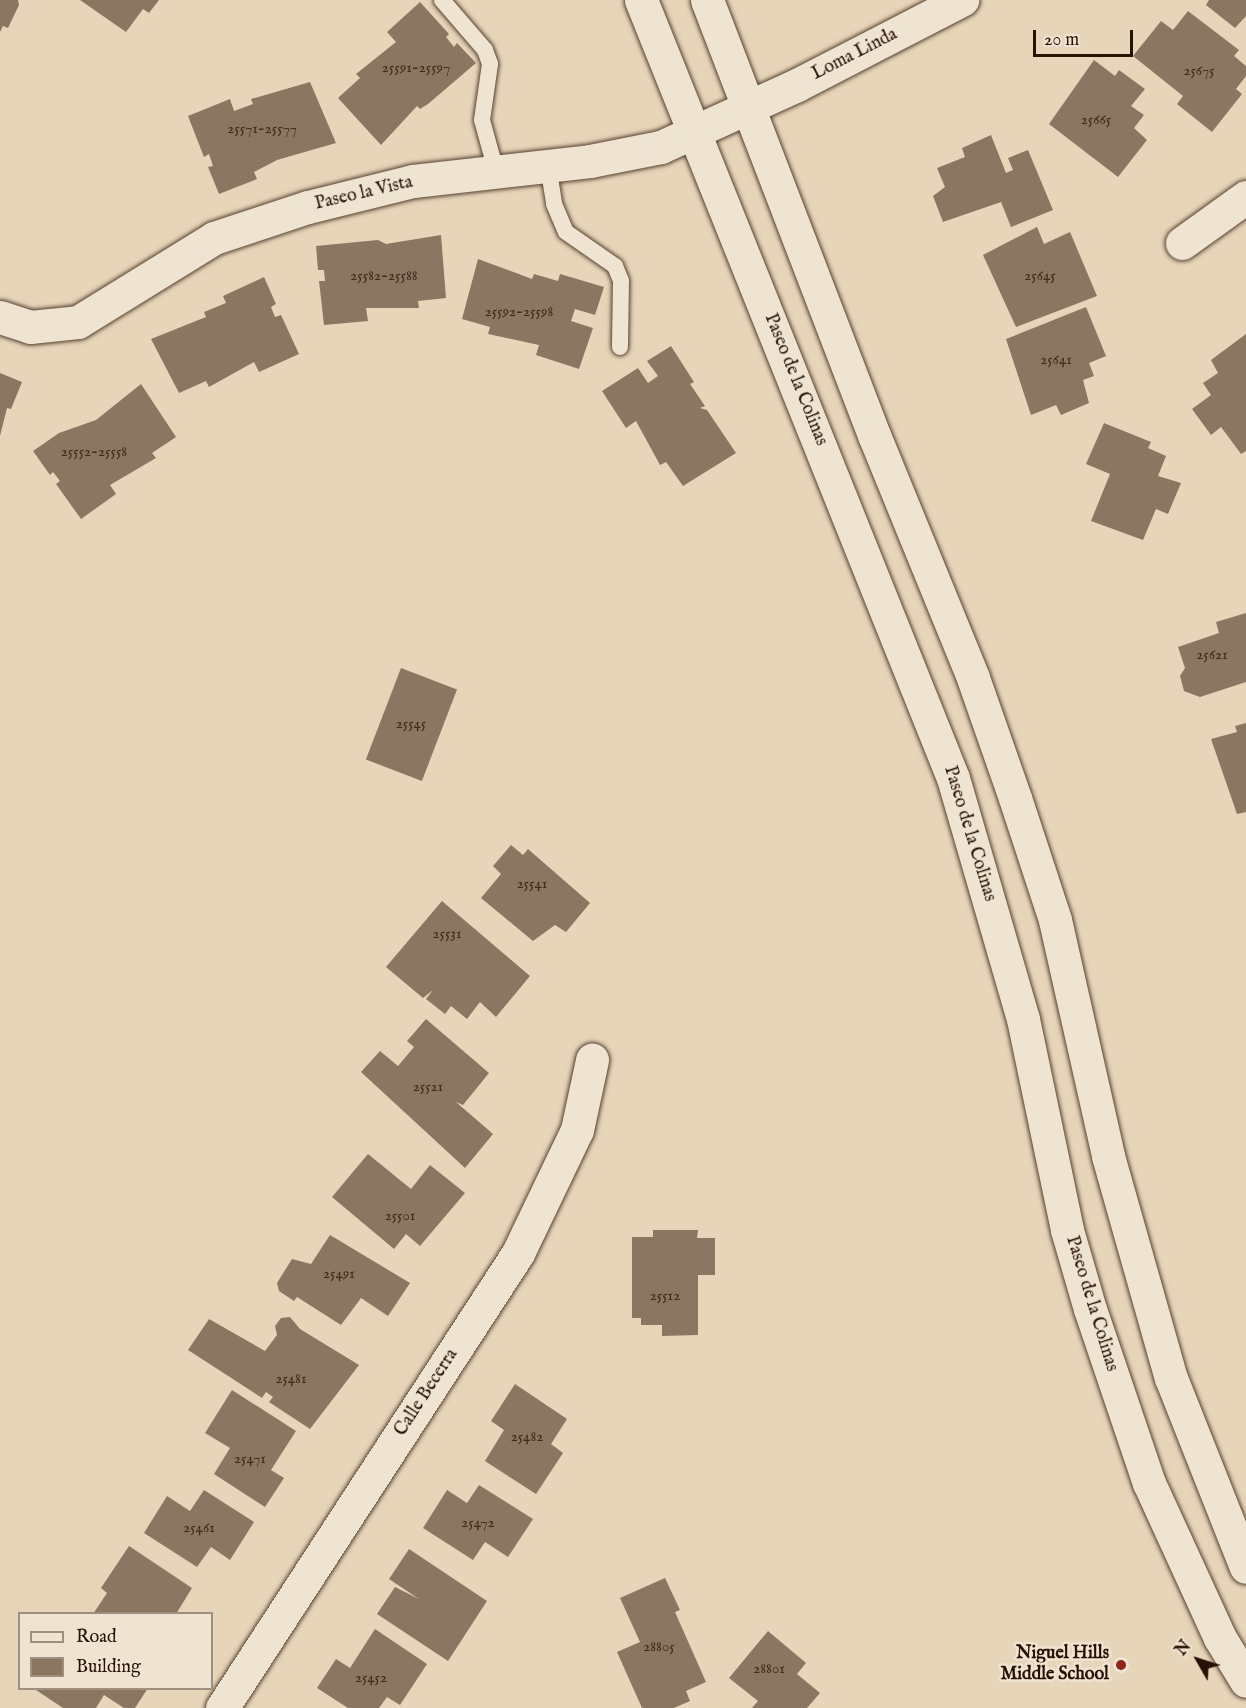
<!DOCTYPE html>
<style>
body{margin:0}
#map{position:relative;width:1246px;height:1708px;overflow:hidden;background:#e7d5b9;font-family:"IM FELL English",serif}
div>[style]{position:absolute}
.building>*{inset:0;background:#8b7662;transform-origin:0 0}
.roads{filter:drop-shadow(0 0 2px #584130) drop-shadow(0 0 2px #584130)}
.service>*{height:16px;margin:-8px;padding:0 8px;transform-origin:8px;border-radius:8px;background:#efe4d2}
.minor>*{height:33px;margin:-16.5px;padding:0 16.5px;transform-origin:16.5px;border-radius:16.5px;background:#efe4d2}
.secondary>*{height:33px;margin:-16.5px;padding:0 16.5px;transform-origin:16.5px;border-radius:16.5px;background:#efe4d2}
.dots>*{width:16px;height:16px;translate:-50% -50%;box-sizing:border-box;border:3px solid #efe4d2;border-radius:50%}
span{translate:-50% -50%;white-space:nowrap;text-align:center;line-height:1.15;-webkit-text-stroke:5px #efe4d2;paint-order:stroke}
.number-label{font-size:15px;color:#412a1b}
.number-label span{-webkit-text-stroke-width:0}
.street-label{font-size:18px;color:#281003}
.poi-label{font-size:18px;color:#281003;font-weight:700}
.right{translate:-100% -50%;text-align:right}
.legend{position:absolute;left:18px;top:1612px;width:195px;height:78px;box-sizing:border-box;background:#efe4d2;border:2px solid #9f8f7f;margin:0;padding:8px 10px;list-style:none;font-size:18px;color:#281003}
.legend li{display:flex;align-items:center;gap:12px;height:30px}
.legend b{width:30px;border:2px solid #9f8f7f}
.north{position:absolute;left:1168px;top:1630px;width:60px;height:60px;-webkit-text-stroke:4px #efe4d2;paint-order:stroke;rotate:309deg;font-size:16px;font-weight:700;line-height:24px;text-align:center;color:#281003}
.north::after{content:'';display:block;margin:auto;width:21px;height:27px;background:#281003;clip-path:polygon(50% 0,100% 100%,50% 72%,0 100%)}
.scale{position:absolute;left:1033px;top:30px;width:100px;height:27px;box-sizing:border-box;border:3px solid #281003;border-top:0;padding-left:8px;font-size:18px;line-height:21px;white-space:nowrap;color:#281003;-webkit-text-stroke:4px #efe4d2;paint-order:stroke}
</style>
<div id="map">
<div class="building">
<i style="clip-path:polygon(0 0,18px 0,19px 5px,8px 28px,3px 26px,0 32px)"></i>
<i style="clip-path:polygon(80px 0,159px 0,149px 13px,143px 9px,126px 32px)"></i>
<i style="clip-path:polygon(1209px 0,1246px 0,1246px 16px,1235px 28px,1206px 5px)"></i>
<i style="clip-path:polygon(420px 2px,449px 34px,446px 37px,454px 47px,457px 43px,476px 63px,428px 104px,420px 109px,417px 106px,381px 145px,338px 98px,360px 78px,356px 74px,396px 42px,387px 32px)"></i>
<i style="clip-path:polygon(1188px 11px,1239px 50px,1234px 56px,1246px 66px,1246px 76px,1236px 89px,1242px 94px,1212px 132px,1177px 104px,1183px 96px,1133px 56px,1161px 21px,1173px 30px)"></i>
<i style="clip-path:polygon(1094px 60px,1115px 76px,1119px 70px,1145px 89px,1131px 106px,1144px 115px,1134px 128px,1147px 140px,1118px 177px,1049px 124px)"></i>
<i style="clip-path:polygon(310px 82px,336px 143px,277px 160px,254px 172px,257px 179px,219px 194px,208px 167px,213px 166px,209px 154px,204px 157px,188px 116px,230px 99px,234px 111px,253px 104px,251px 99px)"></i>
<i style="clip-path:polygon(991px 135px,1006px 173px,1013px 170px,1008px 158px,1028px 150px,1053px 210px,1011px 227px,1001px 202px,943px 222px,933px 196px,945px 187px,937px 168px,965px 157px,962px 148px)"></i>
<i style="clip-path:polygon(1037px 227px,1044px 244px,1070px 232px,1097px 296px,1016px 327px,983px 255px)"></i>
<i style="clip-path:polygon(441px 235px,446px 298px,418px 301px,419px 308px,366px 308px,368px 321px,324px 325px,319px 281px,325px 281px,324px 270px,318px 270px,316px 246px,378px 240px,386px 244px)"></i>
<i style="clip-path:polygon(478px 259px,532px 279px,534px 274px,558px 281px,560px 274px,604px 287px,595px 315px,575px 309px,571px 321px,593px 328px,579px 369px,536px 355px,539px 345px,488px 334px,490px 327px,462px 319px)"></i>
<i style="clip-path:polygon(264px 277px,276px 304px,271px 307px,275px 317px,281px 315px,299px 354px,259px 372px,254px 362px,209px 387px,206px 381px,179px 393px,151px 339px,206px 317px,204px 312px,226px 303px,223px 296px)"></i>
<i style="clip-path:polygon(1086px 307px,1106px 356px,1089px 363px,1094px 376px,1083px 380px,1089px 403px,1061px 415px,1056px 405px,1031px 415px,1006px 339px)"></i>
<i style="clip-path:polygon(1246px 334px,1246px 451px,1241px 454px,1221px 427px,1211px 435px,1192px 409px,1211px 395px,1203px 383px,1218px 373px,1211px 360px)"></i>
<i style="clip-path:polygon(671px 346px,694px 382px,690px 384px,705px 406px,700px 408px,707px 410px,736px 453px,683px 486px,666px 462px,660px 465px,636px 421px,626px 428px,602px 391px,638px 368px,648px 383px,658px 376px,647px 361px)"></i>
<i style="clip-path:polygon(0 373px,22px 382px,11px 409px,7px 408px,0 436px)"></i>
<i style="clip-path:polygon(141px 384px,176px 437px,152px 453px,156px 458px,110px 485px,116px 494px,81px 519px,56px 484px,60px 481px,53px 472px,50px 475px,33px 451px,59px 433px,96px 420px)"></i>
<i style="clip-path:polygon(1104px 423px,1151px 442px,1148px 448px,1166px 456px,1158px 476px,1181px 483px,1168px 514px,1156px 509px,1143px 540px,1091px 521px,1110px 474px,1086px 464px)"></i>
<i style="clip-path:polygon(1246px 613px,1246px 682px,1200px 697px,1184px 691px,1180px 676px,1185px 668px,1178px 647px,1219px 633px,1216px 622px)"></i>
<i style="left:401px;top:668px;width:60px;height:98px;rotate:21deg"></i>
<i style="clip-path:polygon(1246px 723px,1246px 812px,1237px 814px,1211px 739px,1237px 732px,1235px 726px)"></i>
<i style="clip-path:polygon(511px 845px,523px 855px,528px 849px,590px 903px,566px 932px,555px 925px,533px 941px,481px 898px,501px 874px,493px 866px)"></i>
<i style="clip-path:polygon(442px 901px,530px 976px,496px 1017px,480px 1002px,467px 1019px,451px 1006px,445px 1014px,426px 999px,433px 990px,423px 998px,386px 967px)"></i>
<i style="clip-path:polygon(426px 1019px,489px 1073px,463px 1105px,456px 1102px,493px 1134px,465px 1168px,361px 1072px,380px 1051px,398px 1066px,414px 1047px,407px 1041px)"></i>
<i style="clip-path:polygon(368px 1154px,411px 1189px,430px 1165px,465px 1193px,420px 1246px,406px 1234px,394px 1249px,332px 1197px)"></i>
<i style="clip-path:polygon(653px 1230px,698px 1230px,697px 1238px,715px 1238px,715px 1275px,698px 1275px,698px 1335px,662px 1336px,662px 1325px,641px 1325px,641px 1318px,632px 1318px,632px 1237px,653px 1237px)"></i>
<i style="clip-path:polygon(330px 1235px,410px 1283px,388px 1316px,361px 1298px,341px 1325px,297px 1297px,294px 1301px,279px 1291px,277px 1283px,292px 1259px,311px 1264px)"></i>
<i style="clip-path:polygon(290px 1317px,300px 1329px,359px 1365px,310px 1429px,269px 1402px,273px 1397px,266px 1392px,262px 1398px,188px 1350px,209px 1319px,265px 1351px,277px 1335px,275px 1326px,281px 1318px)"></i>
<i style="clip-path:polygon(515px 1384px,567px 1419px,551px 1444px,563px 1453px,536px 1494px,485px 1461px,504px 1430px,491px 1421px)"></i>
<i style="clip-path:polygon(232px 1390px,296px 1431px,271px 1470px,284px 1478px,265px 1507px,214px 1474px,230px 1448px,205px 1433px)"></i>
<i style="clip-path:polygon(479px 1485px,533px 1519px,508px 1557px,485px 1542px,473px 1560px,423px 1528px,447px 1490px,467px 1503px)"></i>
<i style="clip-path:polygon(204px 1490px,254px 1522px,230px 1560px,211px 1547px,197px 1567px,144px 1533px,167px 1496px,190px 1511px)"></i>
<i style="clip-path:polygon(129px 1546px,192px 1588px,176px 1614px,93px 1614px,107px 1593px,101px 1588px)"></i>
<i style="clip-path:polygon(409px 1549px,487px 1601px,448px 1661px,377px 1614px,395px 1587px,419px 1599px,389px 1579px)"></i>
<i style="clip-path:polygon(665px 1578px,680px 1610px,675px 1612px,706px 1682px,686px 1691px,690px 1701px,674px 1708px,642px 1708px,617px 1652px,640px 1642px,620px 1598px)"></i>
<i style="clip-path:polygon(375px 1629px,427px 1664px,400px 1705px,387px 1697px,379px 1708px,348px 1708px,317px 1688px,336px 1659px,350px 1668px)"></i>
<i style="clip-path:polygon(768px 1631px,806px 1663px,797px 1674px,820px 1693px,807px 1708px,752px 1708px,758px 1701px,729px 1678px)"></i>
<i style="clip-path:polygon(33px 1688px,148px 1688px,135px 1708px,124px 1708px,104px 1695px,96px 1708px,63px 1708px)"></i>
</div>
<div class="roads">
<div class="service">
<i style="left:442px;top:0;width:66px;rotate:49.3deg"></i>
<i style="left:485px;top:50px;width:15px;rotate:70deg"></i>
<i style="left:490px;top:64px;width:57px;rotate:98.1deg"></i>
<i style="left:482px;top:120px;width:53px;rotate:74.6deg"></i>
<i style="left:548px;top:165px;width:39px;rotate:81deg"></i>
<i style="left:554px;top:204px;width:30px;rotate:67deg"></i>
<i style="left:566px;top:232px;width:60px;rotate:34.8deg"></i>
<i style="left:615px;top:266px;width:16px;rotate:68deg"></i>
<i style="left:621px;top:281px;width:66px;rotate:90.9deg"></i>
</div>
<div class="minor">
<i style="left:1182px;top:243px;width:79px;rotate:-35.7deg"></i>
<i style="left:0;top:317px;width:32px;rotate:18deg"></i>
<i style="left:30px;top:327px;width:48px;rotate:-5.9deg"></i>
<i style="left:78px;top:322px;width:160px;rotate:-31.7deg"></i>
<i style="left:214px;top:238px;width:99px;rotate:-18.3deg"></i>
<i style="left:308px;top:207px;width:108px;rotate:-13.9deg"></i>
<i style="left:413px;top:181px;width:178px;rotate:-6.4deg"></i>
<i style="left:590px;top:161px;width:72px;rotate:-11.2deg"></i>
<i style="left:661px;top:147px;width:149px;rotate:-24.5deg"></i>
<i style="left:797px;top:85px;width:186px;rotate:-27.3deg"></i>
<i style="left:222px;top:1708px;width:543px;rotate:-56.95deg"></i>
<i style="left:518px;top:1253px;width:136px;rotate:-64.4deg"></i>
<i style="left:577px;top:1130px;width:72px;rotate:-77.9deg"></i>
</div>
<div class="secondary">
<i style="left:641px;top:0;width:838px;rotate:68.15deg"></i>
<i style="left:953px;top:778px;width:251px;rotate:73.8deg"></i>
<i style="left:1023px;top:1019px;width:216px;rotate:78.2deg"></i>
<i style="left:1067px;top:1230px;width:82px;rotate:73.8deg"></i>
<i style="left:1090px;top:1309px;width:184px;rotate:71.3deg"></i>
<i style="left:1149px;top:1483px;width:170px;rotate:65.4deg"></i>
<i style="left:1220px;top:1638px;width:50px;rotate:58.8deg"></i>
<i style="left:707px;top:0;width:466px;rotate:69deg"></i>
<i style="left:874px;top:435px;width:262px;rotate:67.8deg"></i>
<i style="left:973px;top:678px;width:127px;rotate:70.7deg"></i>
<i style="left:1015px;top:798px;width:128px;rotate:71.8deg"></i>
<i style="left:1055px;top:920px;width:242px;rotate:77.3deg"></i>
<i style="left:1108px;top:1156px;width:231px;rotate:74.2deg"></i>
<i style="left:1171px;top:1378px;width:203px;rotate:68.4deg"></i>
</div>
</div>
<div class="dots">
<i style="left:1121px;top:1665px;background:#8f2418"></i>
</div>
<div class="number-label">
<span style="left:416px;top:68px">25591-25597</span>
<span style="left:1199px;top:71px">25675</span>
<span style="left:1096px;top:120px">25665</span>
<span style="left:262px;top:129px">25571-25577</span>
<span style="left:384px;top:276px">25582-25588</span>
<span style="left:1040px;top:276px">25645</span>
<span style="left:519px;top:312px">25592-25598</span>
<span style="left:1056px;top:360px">25641</span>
<span style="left:94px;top:452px">25552-25558</span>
<span style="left:1212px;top:655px">25621</span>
<span style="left:411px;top:724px">25545</span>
<span style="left:532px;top:884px">25541</span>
<span style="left:447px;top:934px">25531</span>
<span style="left:428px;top:1087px">25521</span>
<span style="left:400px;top:1216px">25501</span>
<span style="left:339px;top:1274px">25491</span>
<span style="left:665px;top:1296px">25512</span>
<span style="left:291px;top:1379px">25481</span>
<span style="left:527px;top:1437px">25482</span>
<span style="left:250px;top:1459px">25471</span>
<span style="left:478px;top:1523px">25472</span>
<span style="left:199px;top:1528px">25461</span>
<span style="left:659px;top:1647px">28805</span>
<span style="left:769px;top:1669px">28801</span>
<span style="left:371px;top:1678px">25452</span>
</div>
<div class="street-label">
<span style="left:855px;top:55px;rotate:-27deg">Loma Linda</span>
<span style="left:364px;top:194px;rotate:-13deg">Paseo la Vista</span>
<span style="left:795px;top:380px;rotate:68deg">Paseo de la Colinas</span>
<span style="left:969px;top:834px;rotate:73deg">Paseo de la Colinas</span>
<span style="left:1091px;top:1304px;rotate:73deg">Paseo de la Colinas</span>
<span style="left:427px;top:1393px;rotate:-57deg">Calle Becerra</span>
</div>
<div class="poi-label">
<span class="right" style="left:1109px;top:1665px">Niguel Hills<br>Middle School</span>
</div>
<ul class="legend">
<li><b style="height:8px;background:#efe4d2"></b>Road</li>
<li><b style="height:16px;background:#8b7662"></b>Building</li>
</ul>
<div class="north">N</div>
<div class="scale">20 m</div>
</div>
